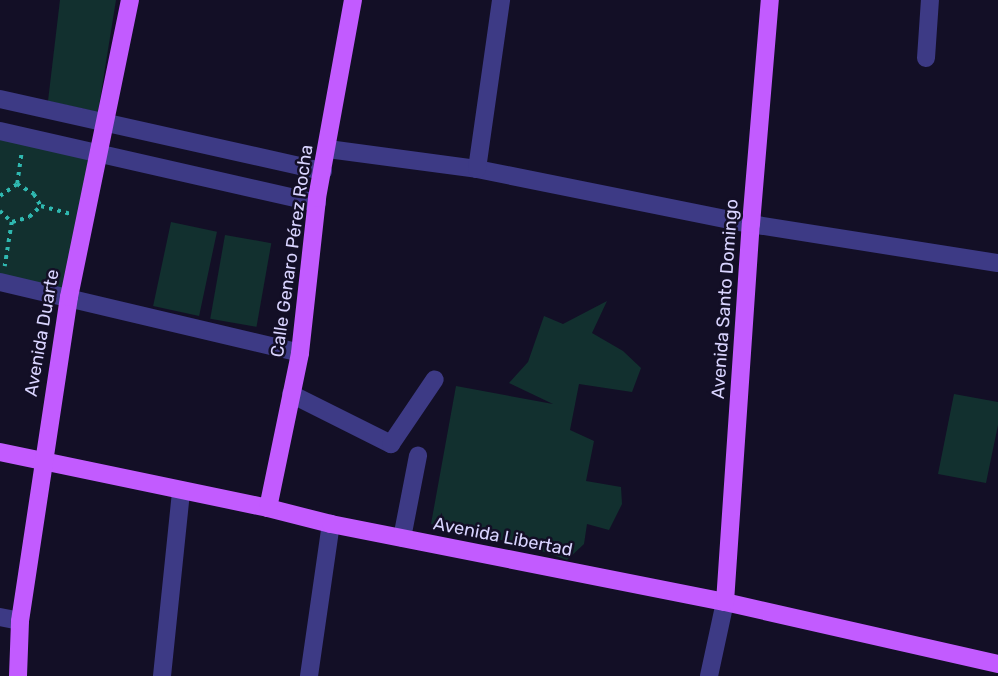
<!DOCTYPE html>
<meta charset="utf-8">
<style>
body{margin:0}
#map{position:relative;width:998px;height:676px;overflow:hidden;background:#130f26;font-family:Rubik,sans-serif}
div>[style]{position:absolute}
.green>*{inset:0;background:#12302f;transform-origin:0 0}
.path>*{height:3.5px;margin-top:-1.75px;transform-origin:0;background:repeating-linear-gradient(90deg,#2fb8b0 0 3.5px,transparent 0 8.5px)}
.minor>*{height:18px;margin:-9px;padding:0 9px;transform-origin:9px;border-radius:9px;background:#3d3a85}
.major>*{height:18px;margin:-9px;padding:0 9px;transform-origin:9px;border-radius:9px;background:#c25bff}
span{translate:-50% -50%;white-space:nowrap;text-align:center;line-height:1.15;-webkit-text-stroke:5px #130f26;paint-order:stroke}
.street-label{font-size:18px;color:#d9d4ff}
</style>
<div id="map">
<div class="green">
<i style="clip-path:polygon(60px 0,116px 0,98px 112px,48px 101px)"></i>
<i style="clip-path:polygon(0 127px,97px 145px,67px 294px,0 277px)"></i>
<i style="left:171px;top:222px;width:47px;height:86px;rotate:12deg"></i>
<i style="left:225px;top:235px;width:47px;height:85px;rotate:10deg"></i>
<i style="clip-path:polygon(607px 301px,592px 333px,623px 351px,641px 368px,632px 392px,579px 384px,570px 430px,594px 441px,586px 481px,621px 487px,622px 504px,609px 530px,587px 524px,584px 544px,567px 560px,527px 546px,431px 524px,456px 386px,553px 404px,509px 383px,528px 362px,544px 316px,563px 324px)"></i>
<i style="clip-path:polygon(954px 394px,998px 402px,998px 425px,986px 483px,938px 474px)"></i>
</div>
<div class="path">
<i style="left:17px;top:184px;width:20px;rotate:30deg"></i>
<i style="left:34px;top:194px;width:14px;rotate:60deg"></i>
<i style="left:41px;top:206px;width:30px;rotate:15deg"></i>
<i style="left:0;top:196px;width:21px;rotate:-35deg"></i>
<i style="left:17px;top:184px;width:30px;rotate:-82deg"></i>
<i style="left:0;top:211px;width:16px;rotate:43deg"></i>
<i style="left:12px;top:222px;width:45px;rotate:99deg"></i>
<i style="left:12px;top:222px;width:18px;rotate:-16deg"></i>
<i style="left:29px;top:217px;width:16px;rotate:-43deg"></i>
</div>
<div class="minor">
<i style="left:926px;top:58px;width:58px;rotate:-86.1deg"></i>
<i style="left:0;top:99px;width:331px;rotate:12.6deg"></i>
<i style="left:0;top:131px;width:325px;rotate:12.8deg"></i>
<i style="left:328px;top:149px;width:150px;rotate:7.6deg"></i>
<i style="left:477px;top:169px;width:279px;rotate:11.4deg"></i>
<i style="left:751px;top:224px;width:250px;rotate:9deg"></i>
<i style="left:477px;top:169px;width:171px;rotate:-81.9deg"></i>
<i style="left:0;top:282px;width:308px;rotate:13.3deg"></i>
<i style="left:291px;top:394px;width:112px;rotate:26.6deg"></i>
<i style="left:391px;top:444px;width:78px;rotate:-55.9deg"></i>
<i style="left:402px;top:538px;width:84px;rotate:-79deg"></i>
<i style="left:0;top:617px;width:20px;rotate:11deg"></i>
<i style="left:162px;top:676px;width:186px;rotate:-84.1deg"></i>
<i style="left:309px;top:676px;width:154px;rotate:-81.8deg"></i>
<i style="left:709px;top:676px;width:76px;rotate:-77.8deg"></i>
</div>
<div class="major">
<i style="left:0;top:452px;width:274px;rotate:11.8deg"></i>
<i style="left:268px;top:508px;width:65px;rotate:14.3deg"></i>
<i style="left:331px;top:524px;width:402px;rotate:11.2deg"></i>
<i style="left:725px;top:602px;width:280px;rotate:12.8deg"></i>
<i style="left:268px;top:508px;width:158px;rotate:-78.3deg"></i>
<i style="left:300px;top:353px;width:156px;rotate:-83.7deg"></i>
<i style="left:317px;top:198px;width:201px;rotate:-79.7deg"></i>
<i style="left:725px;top:602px;width:379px;rotate:-86.1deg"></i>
<i style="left:751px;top:224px;width:225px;rotate:-85.2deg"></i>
<i style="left:18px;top:676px;width:55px;rotate:-87.9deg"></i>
<i style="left:20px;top:621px;width:328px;rotate:-81.4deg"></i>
<i style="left:69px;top:297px;width:303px;rotate:-78.4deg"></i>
</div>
<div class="street-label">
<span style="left:292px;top:251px;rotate:-82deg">Calle Genaro Pérez Rocha</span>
<span style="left:725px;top:299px;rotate:-86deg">Avenida Santo Domingo</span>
<span style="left:42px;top:333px;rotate:-80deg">Avenida Duarte</span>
<span style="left:503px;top:537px;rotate:11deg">Avenida Libertad</span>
</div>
</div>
